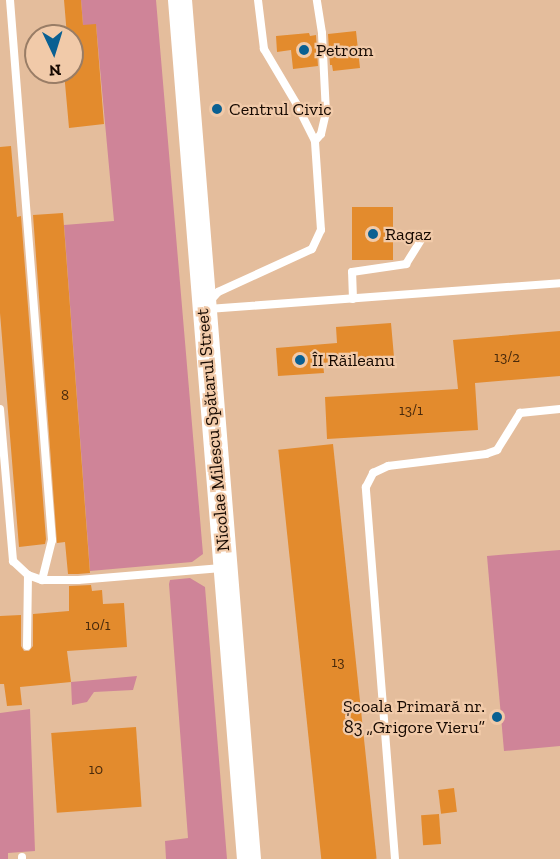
<!DOCTYPE html>
<meta charset="utf-8">
<style>
body{margin:0}
#map{position:relative;width:560px;height:859px;overflow:hidden;background:#e4bd9c;font-family:"Zilla Slab",serif}
div>[style]{position:absolute}
.green>*{inset:0;background:#cf8498}
.building>*{inset:0;background:#e38b2d;transform-origin:0 0}
.lane>*{height:8px;margin:-4px;padding:0 4px;transform-origin:4px;border-radius:4px;background:#fff}
.primary>*{height:24px;margin:-12px;padding:0 12px;transform-origin:12px;border-radius:12px;background:#fff}
.dots>*{width:16px;height:16px;translate:-50% -50%;box-sizing:border-box;border:3px solid #f1caa9;border-radius:50%}
span{translate:-50% -50%;white-space:nowrap;text-align:center;line-height:1.15;-webkit-text-stroke:4.5px #f1caa9;paint-order:stroke}
.number-label{font-size:15px;color:#492a0c}
.number-label span{-webkit-text-stroke-width:0}
.poi-label{font-size:18px;color:#160901}
.left{translate:0 -50%;text-align:left}
.right{translate:-100% -50%;text-align:right}
.street-label{font-size:18px;color:#160901}
.north{position:absolute;left:24px;top:24px;width:60px;height:60px;box-sizing:border-box;background:#f1caa9;border:2px solid #997d66;border-radius:50%;rotate:176deg;font-size:16px;font-weight:700;line-height:24px;text-align:center;color:#160901}
.north::after{content:'';display:block;margin:auto;width:21px;height:27px;background:#0a6092;clip-path:polygon(50% 0,100% 100%,50% 72%,0 100%)}
</style>
<div id="map">
<div class="green">
<i style="clip-path:polygon(81px 0,156px 0,203px 554px,192px 562px,90px 571px,64px 225px,114px 221px,96px 25px,83px 25px)"></i>
<i style="clip-path:polygon(560px 550px,560px 746px,504px 751px,487px 556px)"></i>
<i style="clip-path:polygon(190px 578px,205px 587px,227px 859px,166px 859px,165px 841px,188px 838px,169px 584px,170px 580px)"></i>
<i style="clip-path:polygon(137px 676px,133px 690px,94px 692px,87px 702px,72px 705px,71px 682px)"></i>
<i style="clip-path:polygon(30px 709px,35px 851px,8px 853px,8px 859px,0 859px,0 713px)"></i>
</div>
<div class="building">
<i style="clip-path:polygon(64px 0,81px 0,83px 25px,96px 24px,104px 124px,69px 128px,64px 72px,72px 72px,72px 36px,67px 36px)"></i>
<i style="clip-path:polygon(356px 31px,360px 68px,333px 71px,332px 65px,330px 65px,328px 34px)"></i>
<i style="clip-path:polygon(309px 33px,310px 36px,316px 35px,318px 66px,293px 69px,291px 50px,277px 52px,276px 36px)"></i>
<i style="clip-path:polygon(11px 146px,17px 217px,21px 216px,46px 539px,45px 544px,19px 547px,0 313px,0 147px)"></i>
<i style="left:393px;top:207px;width:53px;height:41px;rotate:90deg"></i>
<i style="clip-path:polygon(63px 213px,90px 573px,78px 574px,68px 574px,65px 542px,57px 543px,33px 215px)"></i>
<i style="clip-path:polygon(391px 323px,394px 357px,323px 363px,324px 373px,278px 376px,276px 348px,337px 343px,336px 327px)"></i>
<i style="clip-path:polygon(560px 331px,560px 376px,475px 383px,478px 430px,327px 439px,325px 397px,458px 389px,453px 340px)"></i>
<i style="left:333px;top:444px;width:417px;height:55px;rotate:84deg"></i>
<i style="clip-path:polygon(91px 585px,92px 591px,102px 590px,103px 604px,124px 603px,127px 647px,67px 651px,71px 682px,20px 687px,22px 705px,7px 706px,4px 684px,0 684px,0 616px,21px 615px,21px 646px,24px 651px,29px 651px,33px 646px,33px 614px,69px 611px,69px 586px)"></i>
<i style="left:136px;top:727px;width:80px;height:85px;rotate:86deg"></i>
<i style="left:454px;top:788px;width:24px;height:16px;rotate:83deg"></i>
<i style="left:439px;top:814px;width:30px;height:18px;rotate:86deg"></i>
</div>
<div class="lane">
<i style="left:10px;top:0;width:542px;rotate:85.55deg"></i>
<i style="left:52px;top:540px;width:41px;rotate:104deg"></i>
<i style="left:315px;top:141px;width:9px;rotate:-49deg"></i>
<i style="left:321px;top:134px;width:22px;rotate:-77deg"></i>
<i style="left:326px;top:113px;width:80px;rotate:-92.9deg"></i>
<i style="left:322px;top:33px;width:33px;rotate:-99deg"></i>
<i style="left:353px;top:299px;width:27px;rotate:-92deg"></i>
<i style="left:352px;top:272px;width:55px;rotate:-8.4deg"></i>
<i style="left:406px;top:264px;width:28px;rotate:-58deg"></i>
<i style="left:210px;top:301px;width:12px;rotate:-48deg"></i>
<i style="left:218px;top:292px;width:103px;rotate:-24.6deg"></i>
<i style="left:312px;top:249px;width:21px;rotate:-65deg"></i>
<i style="left:321px;top:230px;width:89px;rotate:-93.9deg"></i>
<i style="left:315px;top:141px;width:42px;rotate:-116.6deg"></i>
<i style="left:296px;top:103px;width:63px;rotate:-120.7deg"></i>
<i style="left:264px;top:49px;width:49px;rotate:-97deg"></i>
<i style="left:208px;top:309px;width:353px;rotate:-4.2deg"></i>
<i style="left:0;top:409px;width:153px;rotate:85.1deg"></i>
<i style="left:13px;top:561px;width:21px;rotate:43deg"></i>
<i style="left:28px;top:575px;width:15px;rotate:20deg"></i>
<i style="left:42px;top:580px;width:36px"></i>
<i style="left:78px;top:580px;width:144px;rotate:-4.8deg"></i>
<i style="left:27px;top:646px;width:71px;rotate:-89.2deg"></i>
<i style="left:22px;top:857px;width:2px;rotate:90deg"></i>
<i style="left:395px;top:859px;width:373px;rotate:-94.5deg"></i>
<i style="left:366px;top:487px;width:16px;rotate:-63deg"></i>
<i style="left:373px;top:473px;width:17px;rotate:-25deg"></i>
<i style="left:388px;top:466px;width:99px;rotate:-7deg"></i>
<i style="left:486px;top:454px;width:12px;rotate:-20deg"></i>
<i style="left:497px;top:450px;width:44px;rotate:-58.1deg"></i>
<i style="left:520px;top:413px;width:40px;rotate:-5.7deg"></i>
</div>
<div class="primary">
<i style="left:180px;top:0;width:862px;rotate:85.41deg"></i>
</div>
<div class="dots">
<i style="left:304px;top:50px;background:#0a6092"></i>
<i style="left:217px;top:109px;background:#0a6092"></i>
<i style="left:373px;top:234px;background:#0a6092"></i>
<i style="left:300px;top:360px;background:#0a6092"></i>
<i style="left:497px;top:717px;background:#0a6092"></i>
</div>
<div class="number-label">
<span style="left:507px;top:358px">13/2</span>
<span style="left:65px;top:396px">8</span>
<span style="left:411px;top:411px">13/1</span>
<span style="left:98px;top:626px">10/1</span>
<span style="left:338px;top:663px">13</span>
<span style="left:96px;top:770px">10</span>
</div>
<div class="poi-label">
<span class="left" style="left:316px;top:50px">Petrom</span>
<span class="left" style="left:229px;top:109px">Centrul Civic</span>
<span class="left" style="left:385px;top:234px">Ragaz</span>
<span class="left" style="left:312px;top:360px">ÎI Răileanu</span>
<span class="right" style="left:485px;top:717px">Școala Primară nr.<br>83 „Grigore Vieru”</span>
</div>
<div class="street-label">
<span style="left:213px;top:430px;rotate:-95deg">Nicolae Milescu Spătarul Street</span>
</div>
<div class="north">N</div>
</div>
